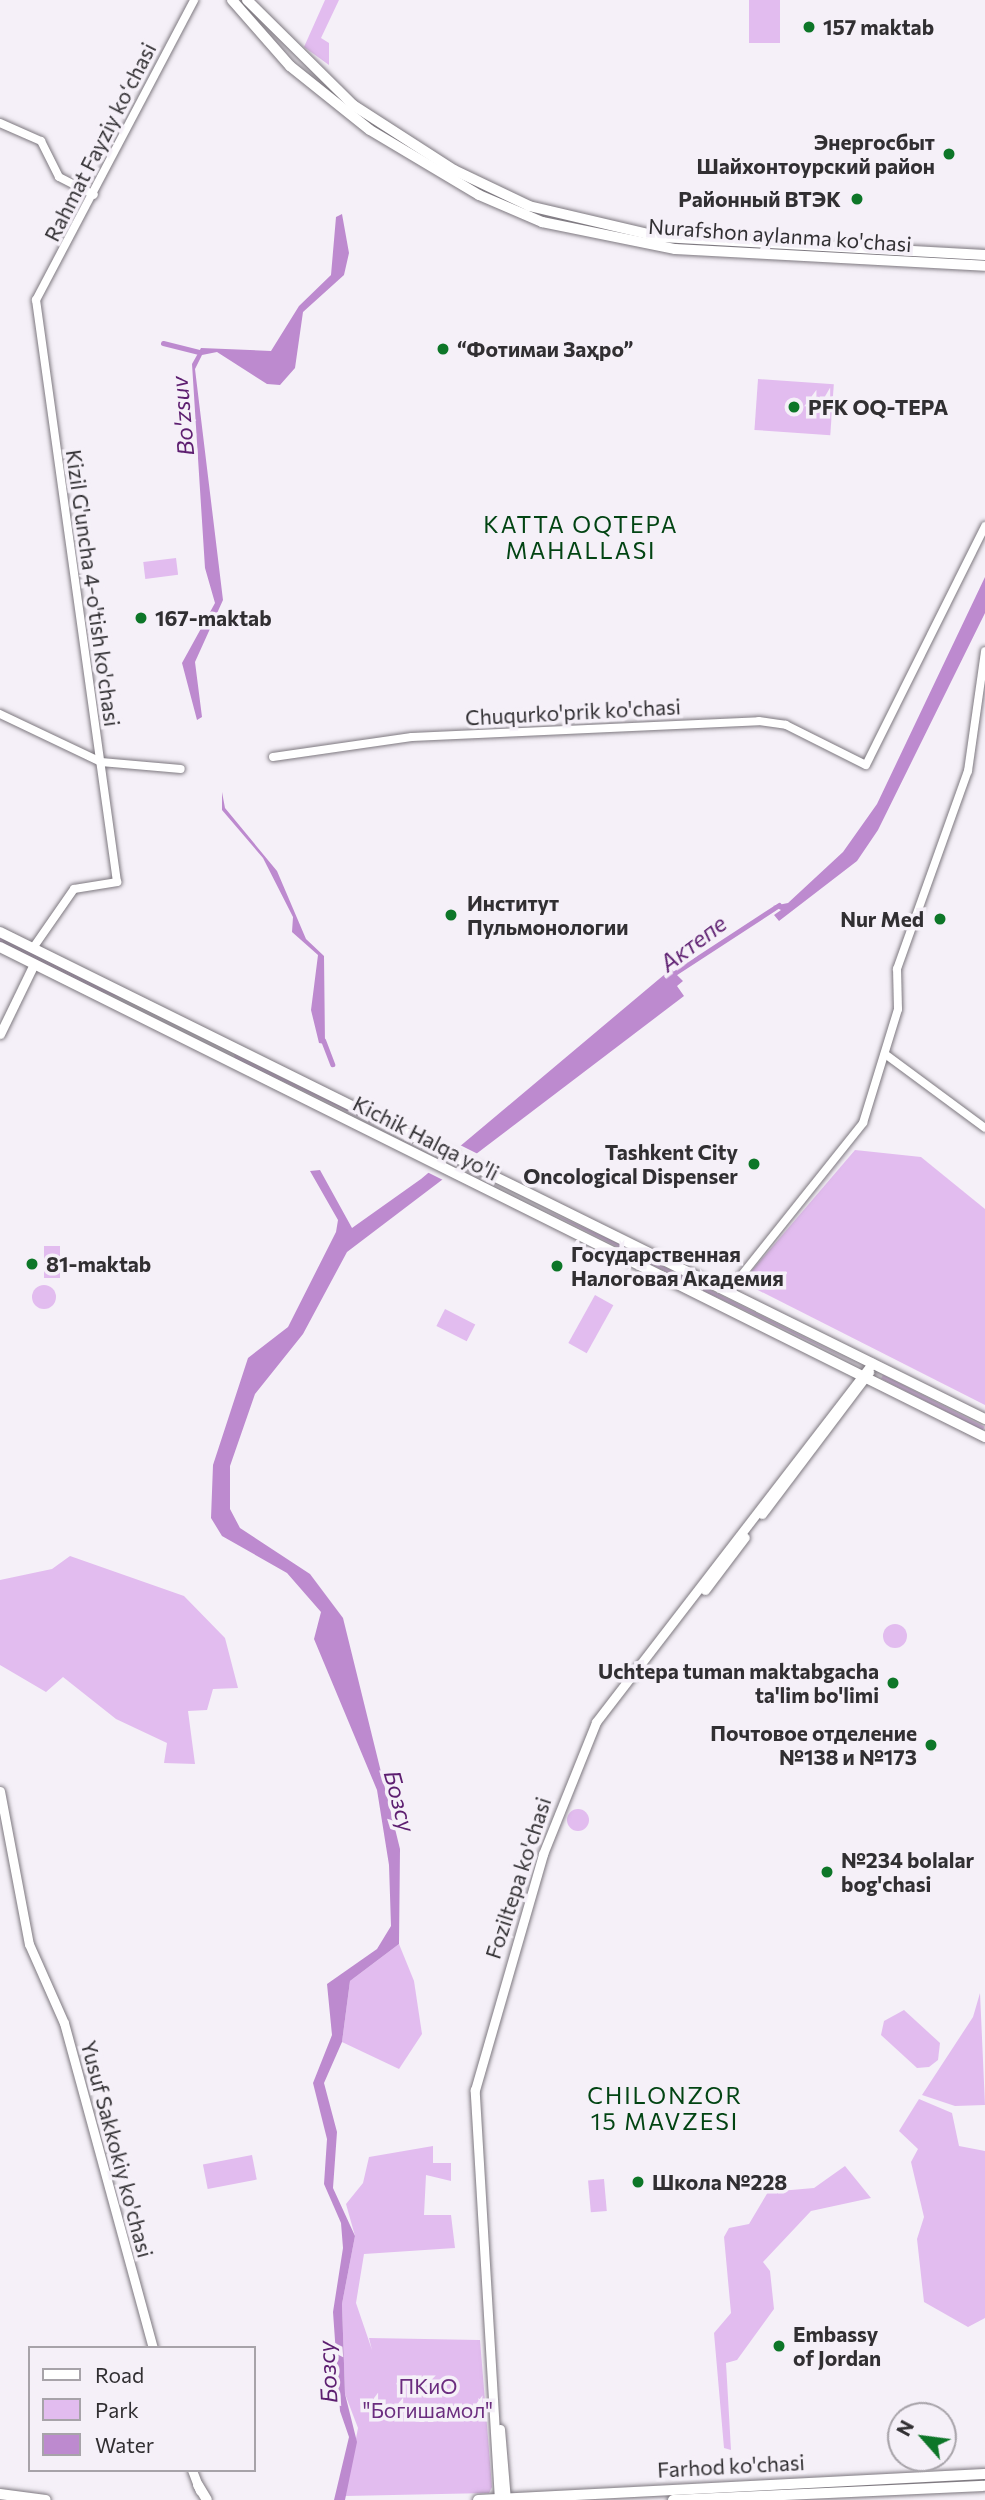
<!DOCTYPE html>
<meta charset="utf-8">
<style>
body{margin:0}
#map{position:relative;width:985px;height:2500px;overflow:hidden;background:#f5f0f8;font-family:Commissioner,sans-serif}
div>[style]{position:absolute}
.green>*{inset:0;background:#e2bcef;transform-origin:0 0}
.round{border-radius:50%}
.water>*{inset:0;background:#bd8acf}
.pier>*{inset:0;background:#f5f0f8}
.canal>*{height:5px;margin:-2.5px;padding:0 2.5px;transform-origin:2.5px;border-radius:2.5px;background:#bd8acf}
.roads{filter:drop-shadow(0 0 2px #7d787f) drop-shadow(0 0 2px #7d787f)}
.tertiary>*{height:8px;margin:-4px;padding:0 4px;transform-origin:4px;border-radius:4px;background:#fff}
.secondary>*{height:9px;margin:-4.5px;padding:0 4.5px;transform-origin:4.5px;border-radius:4.5px;background:#fff}
.primary>*{height:10px;margin:-5px;padding:0 5px;transform-origin:5px;border-radius:5px;background:#fff}
.trunk>*{height:10px;margin:-5px;padding:0 5px;transform-origin:5px;border-radius:5px;background:#fff}
.dots>*{width:19px;height:19px;translate:-50% -50%;box-sizing:border-box;border:4px solid #f5f0f8;border-radius:50%}
span{translate:-50% -50%;white-space:nowrap;text-align:center;line-height:1.15;-webkit-text-stroke:7px #f5f0f8;paint-order:stroke}
.poi-label{font-size:21px;color:#312f32;font-weight:700}
.left{translate:0 -50%;text-align:left}
.right{translate:-100% -50%;text-align:right}
.street-label{font-size:21px;color:#312f32}
.park-label{font-size:21px;color:#6b2d7f}
.water-label{font-size:23px;color:#5d1e70;font-style:italic}
.neighbourhood-label{font-size:23px;color:#024413;letter-spacing:2px}
.legend{position:absolute;left:28px;top:2346px;width:228px;height:126px;box-sizing:border-box;background:#f5f0f8;border:2px solid #a7a3a9;margin:0;padding:9px 12px;list-style:none;font-size:21px;color:#312f32}
.legend li{display:flex;align-items:center;gap:14px;height:35px}
.legend b{width:35px;border:2px solid #a7a3a9}
.north{position:absolute;left:887px;top:2402px;width:70px;height:70px;box-sizing:border-box;background:#f5f0f8;border:2px solid #a7a3a9;border-radius:50%;rotate:298deg;font-size:19px;font-weight:700;line-height:28px;text-align:center;color:#312f32}
.north::after{content:'';display:block;margin:auto;width:24px;height:32px;background:#0d7628;clip-path:polygon(50% 0,100% 100%,50% 72%,0 100%)}
</style>
<div id="map">
<div class="green">
<i style="clip-path:polygon(325px 0,339px 0,321px 38px,329px 43px,329px 65px,304px 47px)"></i>
<i style="left:749px;top:0;width:31px;height:43px"></i>
<i style="left:758px;top:379px;width:76px;height:51px;rotate:4deg"></i>
<i style="left:176px;top:558px;width:17px;height:33px;rotate:83deg"></i>
<i style="clip-path:polygon(0 937px,128px 1000px,95px 990px,0 943px)"></i>
<i style="clip-path:polygon(234px 1054px,405px 1138px,235px 1059px)"></i>
<i style="clip-path:polygon(855px 1150px,921px 1157px,985px 1209px,985px 1405px,742px 1282px)"></i>
<i style="clip-path:polygon(541px 1208px,611px 1240px,859px 1365px,696px 1287px)"></i>
<i style="left:44px;top:1246px;width:16px;height:32px"></i>
<i class="round" style="left:32px;top:1285px;width:24px;height:24px"></i>
<i style="left:595px;top:1295px;width:21px;height:55px;rotate:29deg"></i>
<i style="left:445px;top:1309px;width:34px;height:19px;rotate:27deg"></i>
<i style="left:883px;top:1375px;width:114px;height:4px;rotate:27deg"></i>
<i style="clip-path:polygon(70px 1556px,184px 1596px,225px 1638px,238px 1688px,213px 1689px,207px 1710px,188px 1711px,195px 1764px,164px 1763px,167px 1743px,116px 1719px,63px 1677px,46px 1692px,0 1665px,0 1580px,52px 1569px)"></i>
<i class="round" style="left:883px;top:1624px;width:24px;height:24px"></i>
<i class="round" style="left:567px;top:1809px;width:22px;height:22px"></i>
<i style="clip-path:polygon(399px 1944px,414px 1981px,422px 2034px,399px 2069px,342px 2042px,350px 1981px)"></i>
<i style="clip-path:polygon(980px 1993px,985px 2105px,955px 2106px,922px 2095px,973px 2017px)"></i>
<i style="clip-path:polygon(904px 2010px,940px 2043px,938px 2060px,929px 2067px,917px 2068px,881px 2035px,884px 2021px)"></i>
<i style="clip-path:polygon(919px 2099px,952px 2113px,959px 2146px,985px 2151px,985px 2318px,968px 2327px,924px 2302px,917px 2239px,924px 2217px,911px 2162px,918px 2149px,899px 2131px)"></i>
<i style="clip-path:polygon(433px 2146px,433px 2163px,451px 2163px,451px 2181px,426px 2175px,424px 2215px,451px 2215px,455px 2248px,364px 2254px,356px 2303px,372px 2350px,369px 2338px,480px 2340px,492px 2487px,489px 2493px,345px 2496px,358px 2428px,345px 2394px,342px 2304px,355px 2236px,346px 2204px,363px 2183px,369px 2157px)"></i>
<i style="left:252px;top:2155px;width:25px;height:50px;rotate:79deg"></i>
<i style="clip-path:polygon(845px 2166px,871px 2198px,811px 2211px,763px 2262px,770px 2271px,774px 2309px,737px 2360px,726px 2363px,731px 2450px,724px 2448px,714px 2333px,731px 2313px,724px 2237px,729px 2228px,749px 2224px,768px 2192px,814px 2188px)"></i>
<i style="left:604px;top:2179px;width:32px;height:16px;rotate:85deg"></i>
</div>
<div class="water">
<i style="clip-path:polygon(342px 214px,349px 253px,344px 275px,303px 312px,295px 368px,280px 385px,267px 384px,217px 352px,202px 355px,195px 369px,223px 600px,195px 662px,202px 717px,197px 720px,182px 663px,215px 603px,205px 568px,192px 364px,201px 348px,271px 351px,299px 306px,331px 275px,336px 217px)"></i>
<i style="clip-path:polygon(985px 577px,985px 613px,878px 830px,857px 861px,779px 921px,774px 915px,781px 910px,773px 906px,788px 903px,843px 852px,877px 804px)"></i>
<i style="clip-path:polygon(222px 792px,225px 808px,277px 871px,306px 939px,324px 956px,325px 1044px,319px 1043px,311px 1010px,318px 955px,292px 932px,293px 917px,263px 858px,222px 810px)"></i>
<i style="clip-path:polygon(671px 969px,683px 981px,677px 986px,684px 996px,347px 1252px,303px 1334px,255px 1394px,230px 1466px,230px 1509px,240px 1528px,310px 1574px,343px 1618px,400px 1849px,399px 1944px,350px 1981px,342px 2042px,324px 2083px,337px 2132px,333px 2188px,355px 2236px,342px 2304px,345px 2394px,357px 2442px,345px 2500px,334px 2500px,349px 2437px,340px 2411px,333px 2312px,343px 2248px,341px 2223px,324px 2184px,327px 2139px,313px 2083px,332px 2035px,327px 1984px,377px 1949px,391px 1926px,389px 1865px,377px 1790px,314px 1639px,321px 1612px,287px 1573px,222px 1536px,211px 1518px,213px 1465px,248px 1358px,288px 1327px,336px 1232px,338px 1220px,310px 1171px,320px 1170px,352px 1228px,421px 1179px)"></i>
</div>
<div class="pier">
<i style="clip-path:polygon(458px 1144px,478px 1154px,443px 1180px,425px 1171px)"></i>
</div>
<div class="canal">
<i style="left:163px;top:343px;width:37px;rotate:14deg"></i>
<i style="left:670px;top:976px;width:130px;rotate:-33.1deg"></i>
<i style="left:323px;top:1040px;width:26px;rotate:69deg"></i>
</div>
<div class="roads">
<div class="tertiary">
<i style="left:0;top:123px;width:45px;rotate:23.7deg"></i>
<i style="left:41px;top:141px;width:40px;rotate:63.4deg"></i>
<i style="left:59px;top:177px;width:39px;rotate:27deg"></i>
<i style="left:0;top:714px;width:112px;rotate:25.4deg"></i>
<i style="left:101px;top:762px;width:80px;rotate:5deg"></i>
<i style="left:273px;top:757px;width:140px;rotate:-8.2deg"></i>
<i style="left:412px;top:737px;width:347px;rotate:-2.6deg"></i>
<i style="left:759px;top:721px;width:27px;rotate:8deg"></i>
<i style="left:786px;top:725px;width:89px;rotate:26.6deg"></i>
<i style="left:866px;top:765px;width:267px;rotate:-63.5deg"></i>
<i style="left:33px;top:948px;width:72px;rotate:-55.2deg"></i>
<i style="left:74px;top:889px;width:44px;rotate:-9.2deg"></i>
<i style="left:117px;top:882px;width:588px;rotate:-97.92deg"></i>
<i style="left:36px;top:300px;width:339px;rotate:-62.2deg"></i>
<i style="left:885px;top:1054px;width:124px;rotate:36.5deg"></i>
<i style="left:729px;top:1291px;width:215px;rotate:-51.4deg"></i>
<i style="left:863px;top:1123px;width:119px;rotate:-72.9deg"></i>
<i style="left:898px;top:1009px;width:40px;rotate:-91.4deg"></i>
<i style="left:897px;top:969px;width:210px;rotate:-70.3deg"></i>
<i style="left:968px;top:771px;width:121px;rotate:-81.9deg"></i>
</div>
<div class="secondary">
<i style="left:0;top:1034px;width:78px;rotate:-64.1deg"></i>
<i style="left:762px;top:1514px;width:178px;rotate:-53deg"></i>
<i style="left:705px;top:1590px;width:66px;rotate:-53deg"></i>
<i style="left:0;top:1791px;width:156px;rotate:79.3deg"></i>
<i style="left:29px;top:1944px;width:86px;rotate:66.1deg"></i>
<i style="left:64px;top:2023px;width:337px;rotate:74.7deg"></i>
<i style="left:500px;top:2429px;width:71px;rotate:85.2deg"></i>
<i style="left:192px;top:2470px;width:22px;rotate:69deg"></i>
<i style="left:499px;top:2500px;width:411px;rotate:-93.4deg"></i>
<i style="left:475px;top:2090px;width:246px;rotate:-73.9deg"></i>
<i style="left:543px;top:1854px;width:142px;rotate:-68.1deg"></i>
<i style="left:596px;top:1722px;width:453px;rotate:-52.4deg"></i>
</div>
<div class="primary">
<i style="left:232px;top:0;width:88px;rotate:48.7deg"></i>
<i style="left:290px;top:66px;width:102px;rotate:38.7deg"></i>
<i style="left:370px;top:130px;width:127px;rotate:30.8deg"></i>
<i style="left:479px;top:195px;width:69px;rotate:23.2deg"></i>
<i style="left:542px;top:222px;width:136px;rotate:11.5deg"></i>
<i style="left:675px;top:249px;width:310px;rotate:3.1deg"></i>
<i style="left:247px;top:0;width:149px;rotate:44.7deg"></i>
<i style="left:353px;top:105px;width:120px;rotate:32.8deg"></i>
<i style="left:454px;top:170px;width:83px;rotate:25.6deg"></i>
<i style="left:529px;top:206px;width:136px;rotate:13.2deg"></i>
<i style="left:661px;top:237px;width:324px;rotate:3.2deg"></i>
<i style="left:198px;top:2485px;width:17px;rotate:59deg"></i>
<i style="left:0;top:2494px;width:46px;rotate:7.4deg"></i>
<i style="left:478px;top:2500px;width:508px;rotate:-2.94deg"></i>
<i style="left:673px;top:2500px;width:312px;rotate:-2.6deg"></i>
</div>
<div class="trunk">
<i style="left:0;top:932px;width:1099px;rotate:26.31deg"></i>
<i style="left:0;top:947px;width:1100px;rotate:26.45deg"></i>
</div>
</div>
<div class="dots">
<i style="left:809px;top:27px;background:#0d7628"></i>
<i style="left:949px;top:154px;background:#0d7628"></i>
<i style="left:857px;top:199px;background:#0d7628"></i>
<i style="left:443px;top:349px;background:#0d7628"></i>
<i style="left:794px;top:407px;background:#0d7628"></i>
<i style="left:141px;top:618px;background:#0d7628"></i>
<i style="left:451px;top:915px;background:#0d7628"></i>
<i style="left:940px;top:919px;background:#0d7628"></i>
<i style="left:754px;top:1164px;background:#0d7628"></i>
<i style="left:32px;top:1264px;background:#0d7628"></i>
<i style="left:557px;top:1266px;background:#0d7628"></i>
<i style="left:893px;top:1683px;background:#0d7628"></i>
<i style="left:931px;top:1745px;background:#0d7628"></i>
<i style="left:827px;top:1872px;background:#0d7628"></i>
<i style="left:638px;top:2182px;background:#0d7628"></i>
<i style="left:779px;top:2346px;background:#0d7628"></i>
</div>
<div class="poi-label">
<span class="left" style="left:823px;top:27px">157 maktab</span>
<span class="right" style="left:935px;top:154px">Энергосбыт<br>Шайхонтоурский район</span>
<span class="right" style="left:841px;top:199px">Районный ВТЭК</span>
<span class="left" style="left:457px;top:349px">“Фотимаи Заҳро”</span>
<span class="left" style="left:808px;top:407px">PFK OQ-TEPA</span>
<span class="left" style="left:155px;top:618px">167-maktab</span>
<span class="left" style="left:467px;top:915px">Институт<br>Пульмонологии</span>
<span class="right" style="left:924px;top:919px">Nur Med</span>
<span class="right" style="left:738px;top:1164px">Tashkent City<br>Oncological Dispenser</span>
<span class="left" style="left:571px;top:1266px">Государственная<br>Налоговая Академия</span>
<span class="left" style="left:46px;top:1264px">81-maktab</span>
<span class="right" style="left:879px;top:1683px">Uchtepa tuman maktabgacha<br>ta'lim bo'limi</span>
<span class="right" style="left:917px;top:1745px">Почтовое отделение<br>№138 и №173</span>
<span class="left" style="left:841px;top:1872px">№234 bolalar<br>bog'chasi</span>
<span class="left" style="left:652px;top:2182px">Школа №228</span>
<span class="left" style="left:793px;top:2346px">Embassy<br>of Jordan</span>
</div>
<div class="street-label">
<span style="left:100px;top:142px;rotate:-63deg">Rahmat Fayziy koʻchasi</span>
<span style="left:780px;top:235px;rotate:4deg">Nurafshon aylanma ko'chasi</span>
<span style="left:93px;top:588px;rotate:82deg">Kizil G'uncha 4-o'tish ko'chasi</span>
<span style="left:573px;top:712px;rotate:-3deg">Chuqurko'prik ko'chasi</span>
<span style="left:426px;top:1138px;rotate:27deg">Kichik Halqa yo'li</span>
<span style="left:518px;top:1878px;rotate:-72deg">Foziltepa ko'chasi</span>
<span style="left:117px;top:2149px;rotate:75deg">Yusuf Sakkokiy ko'chasi</span>
<span style="left:731px;top:2466px;rotate:-3deg">Farhod ko'chasi</span>
</div>
<div class="park-label">
<span style="left:428px;top:2398px">ПКиО<br>"Богишамол"</span>
</div>
<div class="water-label">
<span style="left:182px;top:416px;rotate:-95deg">Bo'zsuv</span>
<span style="left:693px;top:943px;rotate:-37deg">Актепе</span>
<span style="left:400px;top:1801px;rotate:75deg">Бозсу</span>
<span style="left:327px;top:2372px;rotate:-93deg">Бозсу</span>
</div>
<div class="neighbourhood-label">
<span style="left:581px;top:537px">KATTA OQTEPA<br>MAHALLASI</span>
<span style="left:665px;top:2108px">CHILONZOR<br>15 MAVZESI</span>
</div>
<ul class="legend">
<li><b style="height:9px;background:#fff"></b>Road</li>
<li><b style="height:19px;background:#e2bcef"></b>Park</li>
<li><b style="height:19px;background:#bd8acf"></b>Water</li>
</ul>
<div class="north">N</div>
</div>
